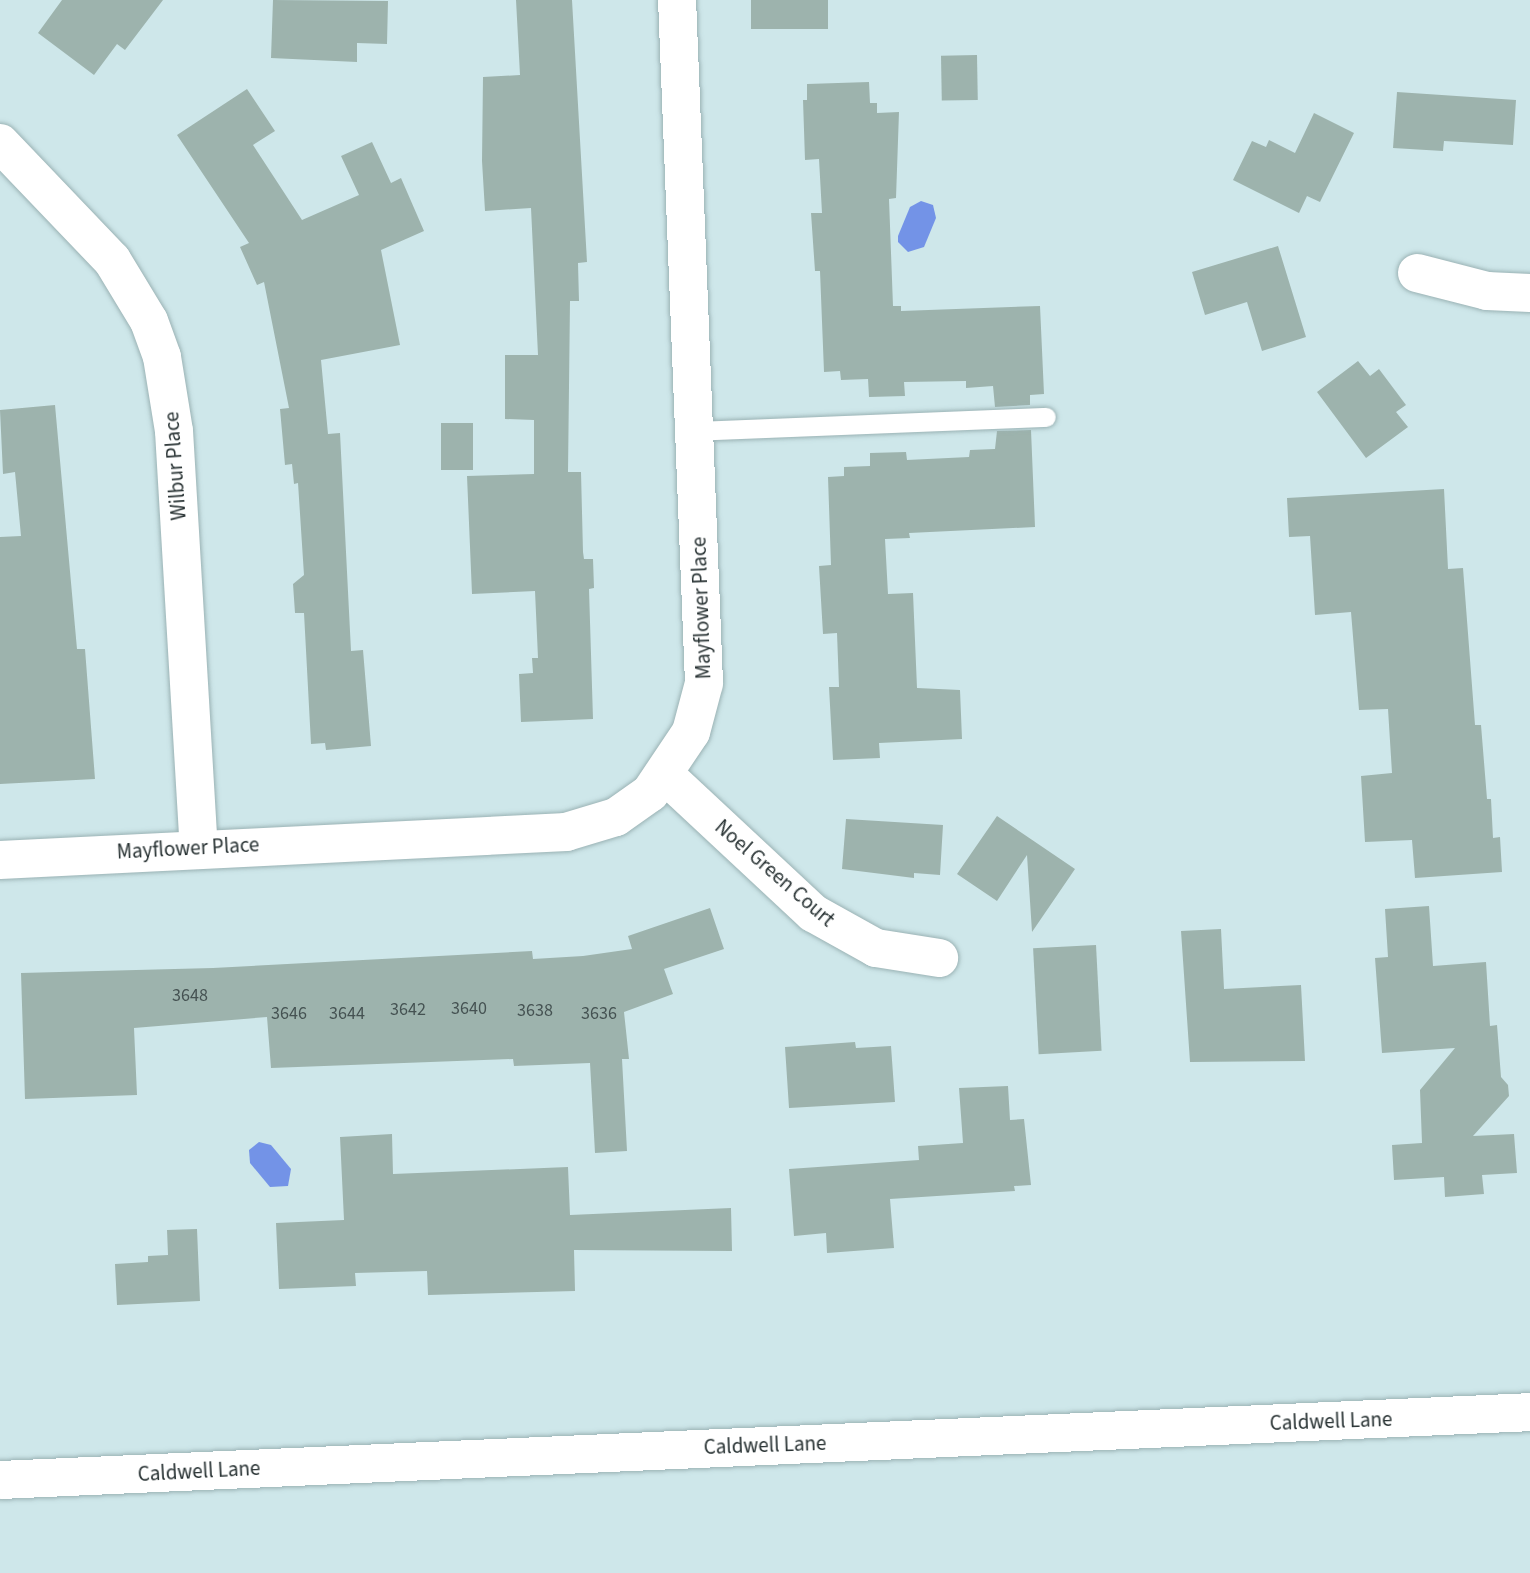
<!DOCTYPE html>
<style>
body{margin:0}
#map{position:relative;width:1530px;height:1573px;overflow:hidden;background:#cee7ea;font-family:"Source Sans 3",sans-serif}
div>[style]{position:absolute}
.water>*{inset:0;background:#7393e7}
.building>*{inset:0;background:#9db3ad;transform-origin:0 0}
.roads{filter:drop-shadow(0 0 2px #9ab2b4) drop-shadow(0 0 2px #9ab2b4)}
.lane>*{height:19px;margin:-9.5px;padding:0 9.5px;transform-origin:9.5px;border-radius:9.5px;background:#fff}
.street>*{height:38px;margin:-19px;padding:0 19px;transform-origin:19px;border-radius:19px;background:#fff}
span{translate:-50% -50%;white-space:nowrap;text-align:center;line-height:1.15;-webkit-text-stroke:5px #fff;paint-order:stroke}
.number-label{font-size:18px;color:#455252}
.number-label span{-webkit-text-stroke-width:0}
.street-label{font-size:21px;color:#283233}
</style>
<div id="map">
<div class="water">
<i style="clip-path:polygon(921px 201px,933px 205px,936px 218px,924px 247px,908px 252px,898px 242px,898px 236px,910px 207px)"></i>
<i style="clip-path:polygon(259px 1142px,271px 1145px,291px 1169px,288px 1186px,270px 1187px,250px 1163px,249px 1150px)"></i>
</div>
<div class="building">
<i style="clip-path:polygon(62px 0,163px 0,125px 50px,117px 44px,94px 75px,38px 33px)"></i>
<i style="clip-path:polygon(273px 0,388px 1px,387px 44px,357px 43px,357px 62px,271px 58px)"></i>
<i style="clip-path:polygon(516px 0,572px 0,587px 262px,578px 263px,579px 301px,570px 301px,568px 472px,581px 472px,583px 552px,584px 559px,593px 559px,594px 588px,589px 589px,593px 719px,521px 722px,519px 674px,533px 673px,532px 658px,538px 658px,535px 591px,472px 594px,467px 476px,534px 474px,534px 420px,505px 419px,505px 355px,538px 355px,531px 208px,485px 211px,482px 161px,483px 77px,520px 75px)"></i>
<i style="left:751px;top:0;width:77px;height:29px"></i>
<i style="left:977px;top:55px;width:45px;height:36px;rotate:89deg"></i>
<i style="clip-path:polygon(869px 82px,870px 103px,877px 103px,877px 113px,899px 112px,896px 198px,889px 199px,893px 306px,901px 306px,901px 311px,1040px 306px,1044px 394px,1030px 395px,1030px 405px,995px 407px,993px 386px,966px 388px,966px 381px,904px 382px,905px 396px,869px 397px,868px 379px,841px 380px,840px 371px,824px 372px,820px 271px,815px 271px,811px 213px,822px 213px,819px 159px,805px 160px,803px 100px,807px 100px,807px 84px)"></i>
<i style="clip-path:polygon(247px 89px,275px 131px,253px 145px,302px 220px,359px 195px,341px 156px,372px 142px,391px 183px,401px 178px,424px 231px,381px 250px,400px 345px,321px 360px,328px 434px,340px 433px,351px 651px,363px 650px,371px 746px,326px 750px,325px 743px,311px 744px,304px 613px,295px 613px,293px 584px,304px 575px,298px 483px,294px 484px,292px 464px,285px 465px,280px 409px,289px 408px,264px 282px,257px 285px,240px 247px,249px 243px,177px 135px)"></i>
<i style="clip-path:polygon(1397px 92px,1516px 100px,1513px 145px,1444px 141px,1443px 151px,1393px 148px)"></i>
<i style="clip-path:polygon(1314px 113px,1354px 133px,1320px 202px,1307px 196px,1299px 213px,1233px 180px,1252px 141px,1266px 147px,1269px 140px,1295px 153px)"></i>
<i style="clip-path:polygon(1278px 246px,1306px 337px,1262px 351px,1247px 302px,1205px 315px,1192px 272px)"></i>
<i style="clip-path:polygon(1358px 361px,1370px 376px,1379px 369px,1406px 405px,1396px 412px,1408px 427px,1366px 458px,1317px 392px)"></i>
<i style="clip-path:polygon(55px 405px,77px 649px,85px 649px,95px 779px,0 784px,0 537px,21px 536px,15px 472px,3px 474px,0 410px)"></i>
<i style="left:441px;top:423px;width:32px;height:47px"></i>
<i style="clip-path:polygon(1031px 430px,1035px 527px,909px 533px,910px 538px,885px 539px,888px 594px,913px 593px,917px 688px,960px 690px,962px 739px,879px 743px,880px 758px,833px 760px,829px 687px,839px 687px,837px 633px,823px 634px,819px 566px,831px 565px,828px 477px,844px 476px,844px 467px,870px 466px,870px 453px,906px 452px,907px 460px,969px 457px,970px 450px,995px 449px,997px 431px)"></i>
<i style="clip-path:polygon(1444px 489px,1448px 569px,1463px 568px,1475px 725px,1481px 725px,1487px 799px,1491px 799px,1493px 838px,1500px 837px,1502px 872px,1415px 878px,1412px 840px,1365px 842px,1361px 776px,1392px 773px,1388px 709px,1359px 710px,1351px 612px,1315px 615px,1310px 536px,1289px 537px,1287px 498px)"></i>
<i style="clip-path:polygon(997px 816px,1075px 869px,1032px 932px,1027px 855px,997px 901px,957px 874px)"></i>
<i style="clip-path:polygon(846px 819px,943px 825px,940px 875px,914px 873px,914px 878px,842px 869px)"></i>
<i style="clip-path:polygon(1429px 906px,1433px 966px,1486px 962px,1490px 1026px,1497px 1025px,1501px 1077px,1508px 1085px,1509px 1096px,1473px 1136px,1514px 1134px,1517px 1173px,1482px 1175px,1484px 1194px,1445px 1197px,1444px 1177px,1394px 1180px,1392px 1145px,1422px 1143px,1420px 1090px,1455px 1048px,1382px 1053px,1375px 958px,1388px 957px,1385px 909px)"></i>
<i style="clip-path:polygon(710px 908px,724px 949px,664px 969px,673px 994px,624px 1012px,629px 1059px,622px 1059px,627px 1151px,595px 1153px,590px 1063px,514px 1066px,513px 1059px,271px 1068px,267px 1017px,134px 1028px,137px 1095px,25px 1099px,21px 973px,213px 968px,532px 951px,533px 959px,583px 956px,632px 949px,628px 936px)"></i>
<i style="clip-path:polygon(1221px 929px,1224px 989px,1301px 985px,1305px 1061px,1190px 1062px,1181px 931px)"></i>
<i style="left:1096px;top:945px;width:106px;height:63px;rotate:87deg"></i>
<i style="clip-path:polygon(855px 1042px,856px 1048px,891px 1046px,895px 1102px,789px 1108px,785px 1047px)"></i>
<i style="clip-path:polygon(1008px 1086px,1010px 1120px,1024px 1119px,1031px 1185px,1014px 1186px,1015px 1191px,890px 1199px,894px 1248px,827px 1253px,826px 1233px,794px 1236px,789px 1169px,919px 1160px,918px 1146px,963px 1143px,959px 1088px)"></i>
<i style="clip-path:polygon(392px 1134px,393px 1174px,568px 1167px,570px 1215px,731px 1208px,732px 1251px,574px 1250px,575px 1291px,428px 1295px,427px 1271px,355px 1273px,356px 1286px,279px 1289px,276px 1223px,344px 1220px,340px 1137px)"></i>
<i style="clip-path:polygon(197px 1229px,200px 1301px,117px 1305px,115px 1264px,148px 1262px,148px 1256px,168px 1255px,167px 1230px)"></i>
</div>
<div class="roads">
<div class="lane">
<i style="left:693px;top:431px;width:353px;rotate:-2.3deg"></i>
</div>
<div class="street">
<i style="left:0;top:143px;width:162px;rotate:46.3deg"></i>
<i style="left:112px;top:260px;width:71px;rotate:58.8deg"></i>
<i style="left:149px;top:321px;width:38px;rotate:70deg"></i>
<i style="left:162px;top:357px;width:75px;rotate:80.8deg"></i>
<i style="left:174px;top:431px;width:417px;rotate:86.6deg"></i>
<i style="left:1417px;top:273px;width:72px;rotate:14.4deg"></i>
<i style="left:1487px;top:291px;width:43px;rotate:2.7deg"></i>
<i style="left:664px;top:774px;width:204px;rotate:43deg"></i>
<i style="left:813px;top:913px;width:72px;rotate:29.1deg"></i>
<i style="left:876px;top:948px;width:64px;rotate:9deg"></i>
<i style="left:0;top:860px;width:567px;rotate:-2.83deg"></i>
<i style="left:566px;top:832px;width:52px;rotate:-16.7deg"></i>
<i style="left:616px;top:817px;width:42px;rotate:-35.2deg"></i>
<i style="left:650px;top:793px;width:73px;rotate:-56.1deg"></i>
<i style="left:691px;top:732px;width:51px;rotate:-75.1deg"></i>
<i style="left:704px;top:683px;width:684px;rotate:-92.26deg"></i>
<i style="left:0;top:1480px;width:1532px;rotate:-2.54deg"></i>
</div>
</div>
<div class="number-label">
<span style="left:190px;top:996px">3648</span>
<span style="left:469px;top:1009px">3640</span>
<span style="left:408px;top:1010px">3642</span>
<span style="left:535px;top:1011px">3638</span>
<span style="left:289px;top:1014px">3646</span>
<span style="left:347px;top:1014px">3644</span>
<span style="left:599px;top:1014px">3636</span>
</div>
<div class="street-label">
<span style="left:175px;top:466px;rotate:-94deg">Wilbur Place</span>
<span style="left:701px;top:608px;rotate:-92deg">Mayflower Place</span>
<span style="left:188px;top:848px;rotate:-3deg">Mayflower Place</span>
<span style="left:775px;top:873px;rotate:41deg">Noel Green Court</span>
<span style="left:1331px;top:1421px;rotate:-2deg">Caldwell Lane</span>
<span style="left:765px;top:1445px;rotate:-2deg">Caldwell Lane</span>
<span style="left:199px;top:1471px;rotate:-3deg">Caldwell Lane</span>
</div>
</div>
